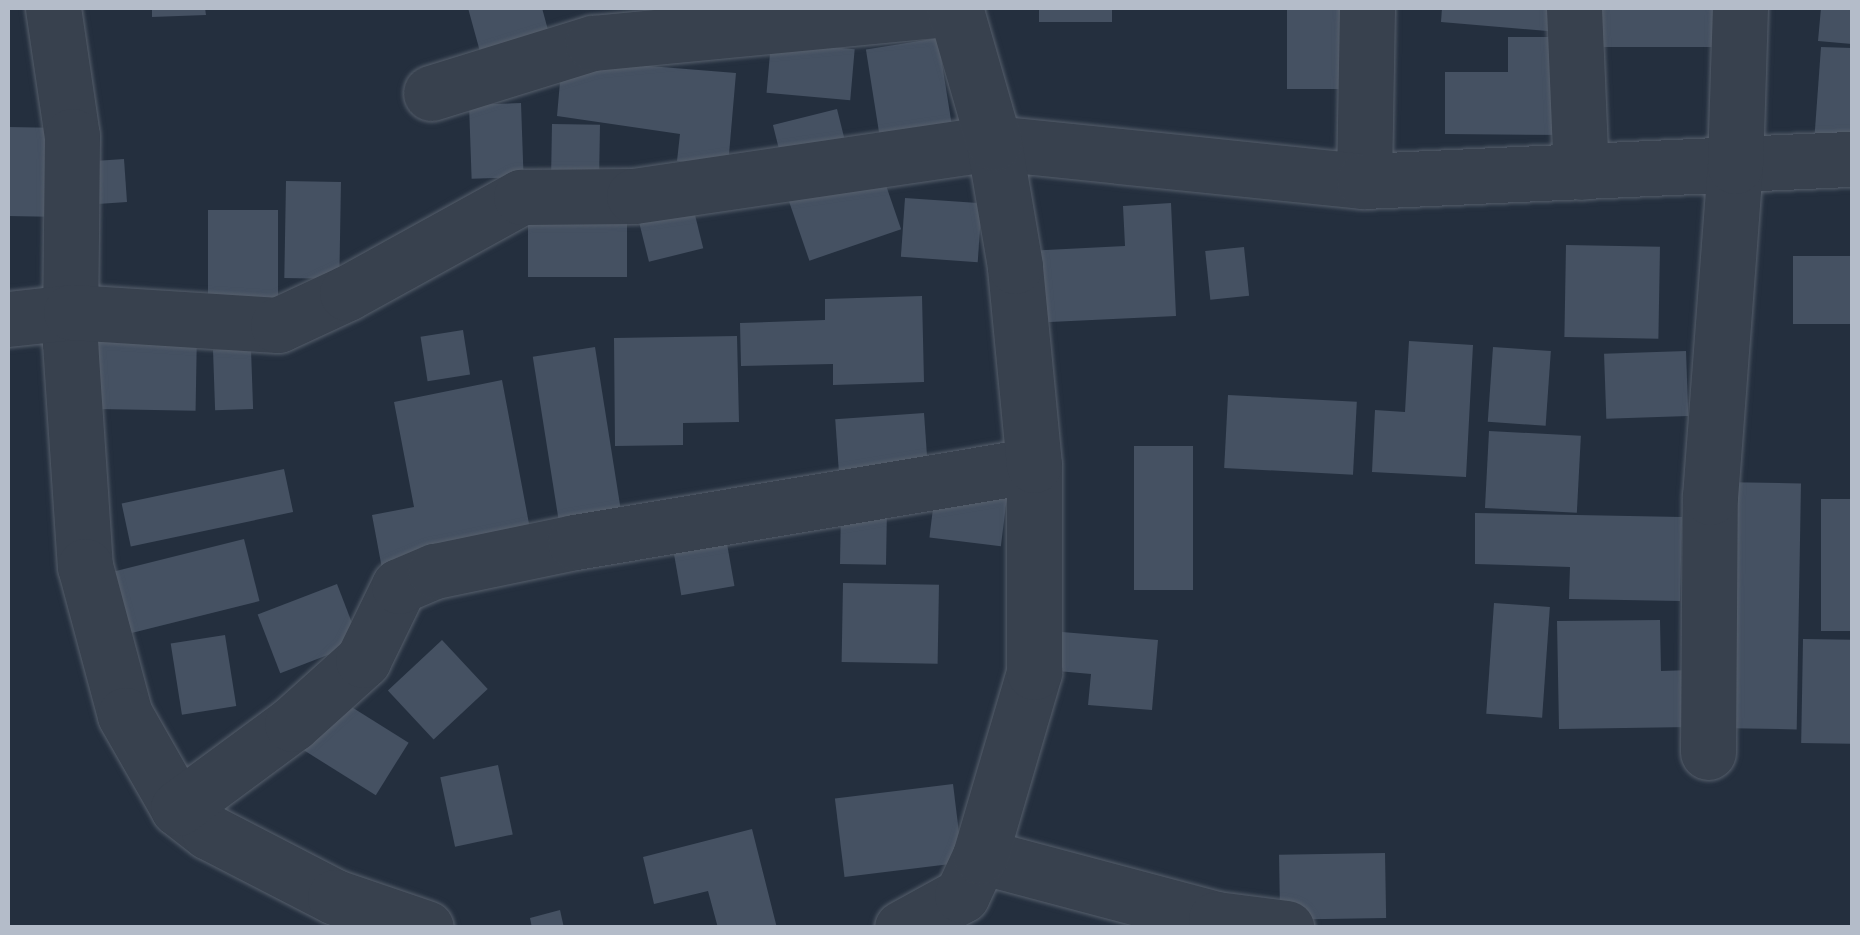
<!DOCTYPE html>
<style>
body{margin:0}
#map{position:relative;width:1860px;height:935px;overflow:hidden;background:#242f3e;font-family:Figtree,sans-serif}
div>[style]{position:absolute}
.building>*{inset:0;background:#455162;transform-origin:0 0}
.roads{filter:drop-shadow(0 0 2px #565f6c) drop-shadow(0 0 2px #565f6c)}
.minor>*{height:55px;margin:-27.5px;padding:0 27.5px;transform-origin:27.5px;border-radius:27.5px;background:#38414e}
span{translate:-50% -50%;white-space:nowrap;text-align:center;line-height:1.15;-webkit-text-stroke:8px #1d2633;paint-order:stroke}
.frame{position:absolute;inset:0;border:10px solid #b4bcc9;pointer-events:none}
</style>
<div id="map">
<div class="building">
<i style="clip-path:polygon(152px 8px,205px 8px,206px 15px,152px 17px)"></i>
<i style="clip-path:polygon(468px 8px,542px 8px,551px 41px,482px 59px)"></i>
<i style="left:1039px;top:8px;width:73px;height:14px"></i>
<i style="left:1287px;top:8px;width:70px;height:81px"></i>
<i style="clip-path:polygon(1442px 8px,1561px 8px,1559px 32px,1441px 22px)"></i>
<i style="left:1583px;top:8px;width:136px;height:39px"></i>
<i style="clip-path:polygon(1821px 8px,1852px 8px,1852px 44px,1818px 41px)"></i>
<i style="clip-path:polygon(1508px 37px,1570px 37px,1570px 135px,1445px 134px,1445px 72px,1508px 72px)"></i>
<i style="left:938px;top:38px;width:99px;height:73px;rotate:81deg"></i>
<i style="left:771px;top:42px;width:84px;height:51px;rotate:5deg"></i>
<i style="clip-path:polygon(1821px 47px,1852px 48px,1852px 145px,1814px 143px)"></i>
<i style="clip-path:polygon(562px 59px,736px 73px,728px 166px,677px 161px,680px 134px,557px 116px)"></i>
<i style="left:521px;top:103px;width:74px;height:52px;rotate:88deg"></i>
<i style="left:837px;top:109px;width:32px;height:66px;rotate:76deg"></i>
<i style="left:552px;top:124px;width:48px;height:65px;rotate:1deg"></i>
<i style="left:8px;top:127px;width:57px;height:89px;rotate:1deg"></i>
<i style="left:124px;top:159px;width:43px;height:33px;rotate:86deg"></i>
<i style="left:878px;top:162px;width:71px;height:97px;rotate:71deg"></i>
<i style="left:286px;top:181px;width:55px;height:97px;rotate:1deg"></i>
<i style="left:689px;top:191px;width:59px;height:56px;rotate:76deg"></i>
<i style="left:905px;top:198px;width:77px;height:59px;rotate:4deg"></i>
<i style="clip-path:polygon(1171px 203px,1176px 316px,1029px 323px,1026px 251px,1125px 246px,1123px 206px)"></i>
<i style="left:528px;top:206px;width:99px;height:71px"></i>
<i style="left:208px;top:210px;width:70px;height:95px"></i>
<i style="left:1566px;top:245px;width:94px;height:92px;rotate:1deg"></i>
<i style="left:1244px;top:247px;width:49px;height:39px;rotate:84deg"></i>
<i style="left:1793px;top:256px;width:57px;height:68px"></i>
<i style="clip-path:polygon(922px 296px,924px 382px,833px 385px,833px 364px,741px 366px,740px 323px,825px 320px,825px 299px)"></i>
<i style="left:99px;top:328px;width:98px;height:81px;rotate:1deg"></i>
<i style="left:463px;top:330px;width:45px;height:43px;rotate:81deg"></i>
<i style="clip-path:polygon(737px 336px,739px 422px,683px 423px,683px 445px,615px 446px,614px 338px)"></i>
<i style="clip-path:polygon(1409px 341px,1473px 345px,1466px 477px,1372px 472px,1375px 410px,1405px 412px)"></i>
<i style="left:595px;top:347px;width:167px;height:63px;rotate:81deg"></i>
<i style="left:1493px;top:347px;width:58px;height:75px;rotate:4deg"></i>
<i style="left:251px;top:349px;width:60px;height:38px;rotate:88deg"></i>
<i style="left:1686px;top:351px;width:65px;height:82px;rotate:88deg"></i>
<i style="clip-path:polygon(502px 380px,533px 545px,383px 574px,372px 515px,414px 507px,394px 402px)"></i>
<i style="left:1228px;top:395px;width:129px;height:73px;rotate:3deg"></i>
<i style="left:924px;top:413px;width:66px;height:89px;rotate:86deg"></i>
<i style="left:1489px;top:431px;width:92px;height:77px;rotate:3deg"></i>
<i style="left:1193px;top:446px;width:144px;height:59px;rotate:90deg"></i>
<i style="left:284px;top:469px;width:44px;height:166px;rotate:78deg"></i>
<i style="left:1719px;top:482px;width:82px;height:246px;rotate:1deg"></i>
<i style="left:936px;top:484px;width:72px;height:54px;rotate:7deg"></i>
<i style="left:1821px;top:499px;width:31px;height:132px"></i>
<i style="left:841px;top:507px;width:46px;height:57px;rotate:1deg"></i>
<i style="clip-path:polygon(1475px 513px,1682px 517px,1680px 601px,1569px 599px,1570px 567px,1475px 564px)"></i>
<i style="left:723px;top:521px;width:66px;height:54px;rotate:80deg"></i>
<i style="left:244px;top:539px;width:64px;height:136px;rotate:76deg"></i>
<i style="left:843px;top:583px;width:96px;height:79px;rotate:1deg"></i>
<i style="left:337px;top:584px;width:63px;height:85px;rotate:69deg"></i>
<i style="left:1494px;top:603px;width:56px;height:111px;rotate:4deg"></i>
<i style="clip-path:polygon(1660px 620px,1661px 671px,1691px 670px,1691px 727px,1559px 729px,1557px 621px)"></i>
<i style="clip-path:polygon(1050px 631px,1158px 640px,1152px 710px,1088px 705px,1091px 674px,1046px 670px)"></i>
<i style="left:225px;top:635px;width:72px;height:55px;rotate:81deg"></i>
<i style="left:1803px;top:639px;width:49px;height:104px;rotate:1deg"></i>
<i style="left:442px;top:640px;width:67px;height:74px;rotate:47deg"></i>
<i style="left:334px;top:696px;width:88px;height:62px;rotate:32deg"></i>
<i style="left:498px;top:765px;width:71px;height:59px;rotate:78deg"></i>
<i style="left:953px;top:784px;width:79px;height:119px;rotate:83deg"></i>
<i style="clip-path:polygon(752px 829px,777px 928px,718px 928px,708px 891px,654px 904px,643px 857px)"></i>
<i style="left:1385px;top:853px;width:65px;height:106px;rotate:89deg"></i>
<i style="clip-path:polygon(560px 910px,564px 928px,532px 928px,530px 918px)"></i>
</div>
<div class="roads">
<div class="minor">
<i style="left:53px;top:8px;width:129px;rotate:81.6deg"></i>
<i style="left:72px;top:136px;width:206px;rotate:90.6deg"></i>
<i style="left:70px;top:342px;width:225px;rotate:86.2deg"></i>
<i style="left:85px;top:566px;width:154px;rotate:75deg"></i>
<i style="left:125px;top:715px;width:107px;rotate:60.3deg"></i>
<i style="left:178px;top:808px;width:39px;rotate:38deg"></i>
<i style="left:209px;top:832px;width:142px;rotate:27.3deg"></i>
<i style="left:335px;top:897px;width:96px;rotate:18.8deg"></i>
<i style="left:1574px;top:8px;width:164px;rotate:87.6deg"></i>
<i style="left:431px;top:93px;width:170px;rotate:-17.2deg"></i>
<i style="left:593px;top:43px;width:365px;rotate:-5.5deg"></i>
<i style="left:1364px;top:181px;width:173px;rotate:-89deg"></i>
<i style="left:8px;top:319px;width:63px;rotate:-6.3deg"></i>
<i style="left:71px;top:312px;width:207px;rotate:3.6deg"></i>
<i style="left:278px;top:325px;width:76px;rotate:-24.9deg"></i>
<i style="left:347px;top:293px;width:199px;rotate:-28.9deg"></i>
<i style="left:521px;top:197px;width:113px;rotate:-0.5deg"></i>
<i style="left:634px;top:196px;width:364px;rotate:-8.4deg"></i>
<i style="left:994px;top:143px;width:372px;rotate:5.9deg"></i>
<i style="left:1364px;top:181px;width:488px;rotate:-2.6deg"></i>
<i style="left:1708px;top:752px;width:255px;rotate:-89.6deg"></i>
<i style="left:1710px;top:497px;width:332px;rotate:-85.7deg"></i>
<i style="left:1735px;top:166px;width:158px;rotate:-88.2deg"></i>
<i style="left:178px;top:808px;width:142px;rotate:-36.4deg"></i>
<i style="left:292px;top:724px;width:96px;rotate:-42deg"></i>
<i style="left:363px;top:660px;width:82px;rotate:-64.1deg"></i>
<i style="left:399px;top:586px;width:39px;rotate:-23deg"></i>
<i style="left:435px;top:571px;width:143px;rotate:-11.7deg"></i>
<i style="left:575px;top:542px;width:465px;rotate:-9.5deg"></i>
<i style="left:980px;top:856px;width:244px;rotate:14.9deg"></i>
<i style="left:1216px;top:919px;width:71px;rotate:7.3deg"></i>
<i style="left:902px;top:928px;width:68px;rotate:-28.8deg"></i>
<i style="left:962px;top:895px;width:43px;rotate:-65.2deg"></i>
<i style="left:980px;top:856px;width:192px;rotate:-73.6deg"></i>
<i style="left:1034px;top:672px;width:207px;rotate:-90deg"></i>
<i style="left:1034px;top:465px;width:200px;rotate:-95.5deg"></i>
<i style="left:1015px;top:266px;width:125px;rotate:-99.7deg"></i>
<i style="left:994px;top:143px;width:141px;rotate:-106.1deg"></i>
</div>
</div>
<div class="frame"></div>
</div>
